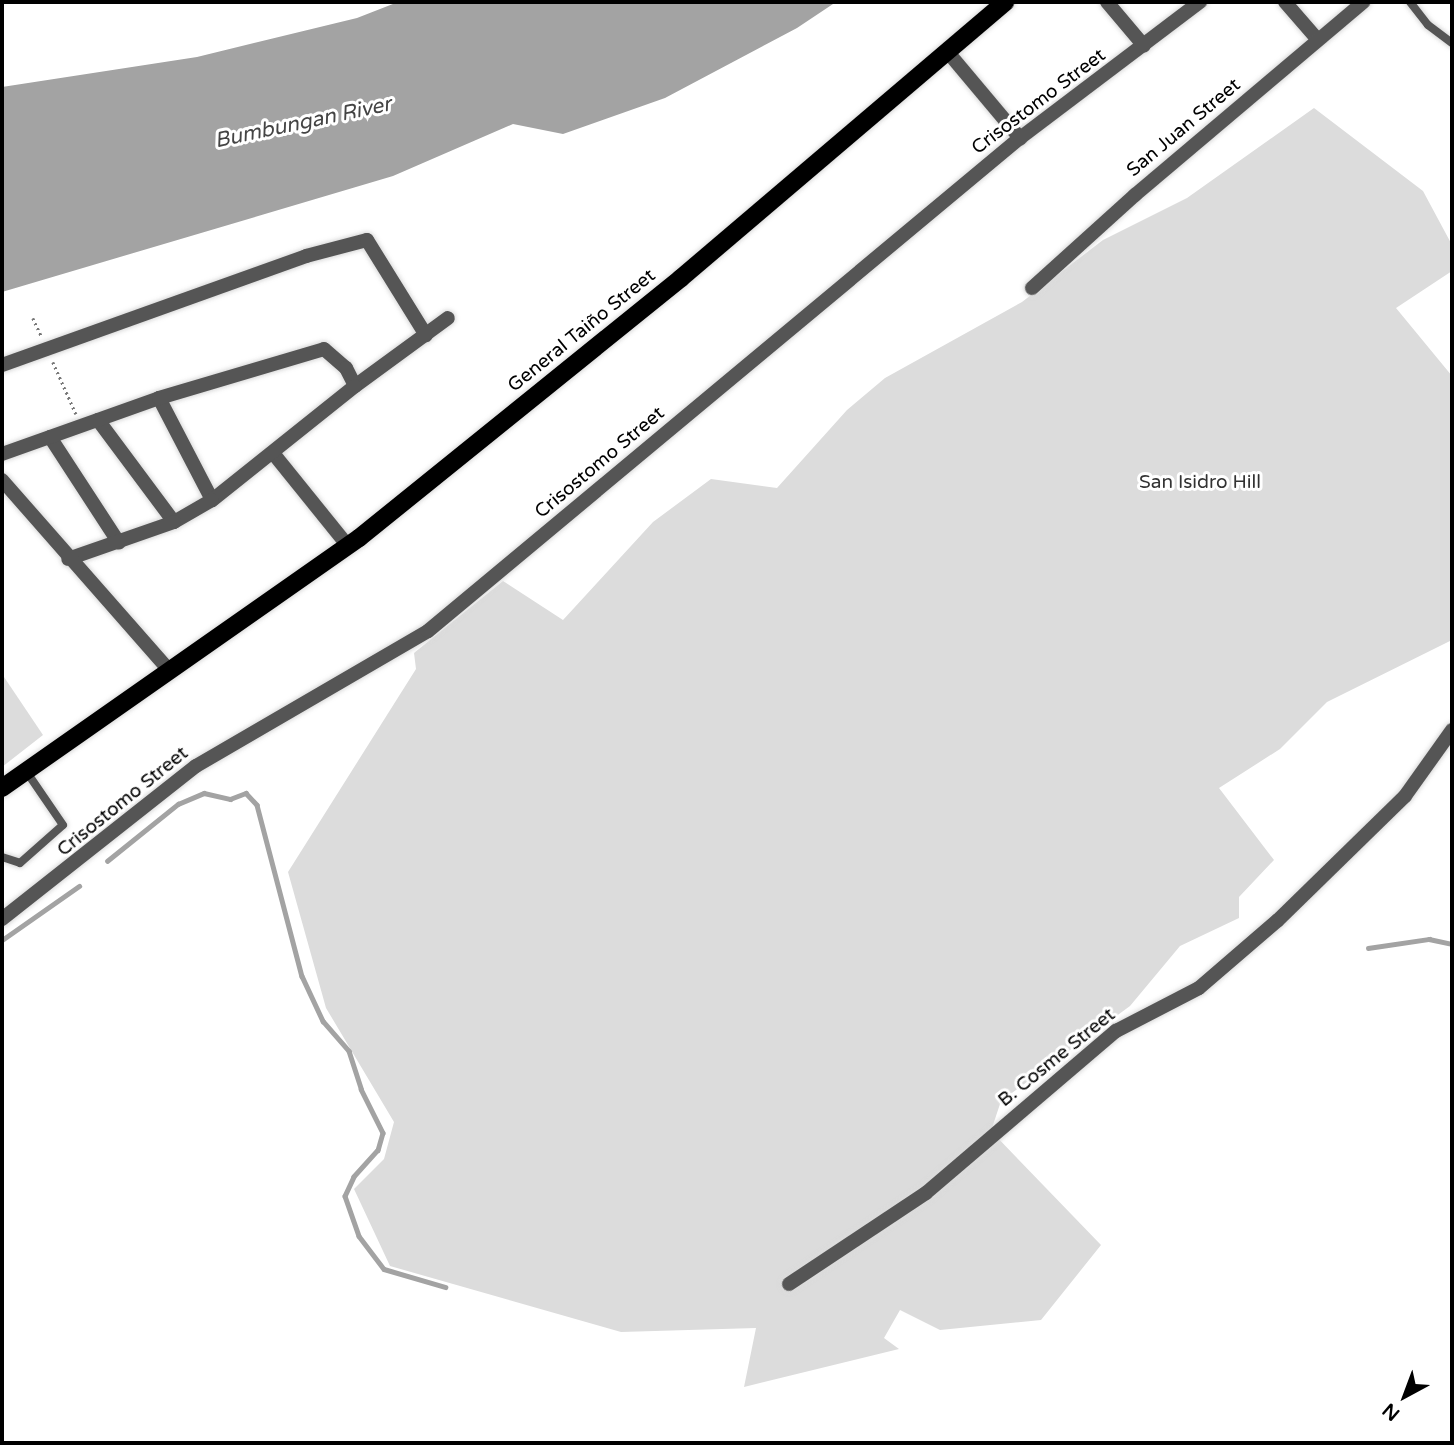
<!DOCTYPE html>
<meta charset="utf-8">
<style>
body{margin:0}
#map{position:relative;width:1454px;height:1445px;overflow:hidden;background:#fff;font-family:"Varela Round",sans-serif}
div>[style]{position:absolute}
.green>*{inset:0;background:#dcdcdc}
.water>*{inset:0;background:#a3a3a3}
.stream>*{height:4.5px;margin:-2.25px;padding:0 2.25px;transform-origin:2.25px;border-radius:2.25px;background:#a3a3a3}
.path>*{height:2.5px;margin-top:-1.25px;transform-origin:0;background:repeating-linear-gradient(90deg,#777 0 2px,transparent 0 5.5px)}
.roads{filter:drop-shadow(0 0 2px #dbdbdb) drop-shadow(0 0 2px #dbdbdb)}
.lane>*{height:8px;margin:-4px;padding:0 4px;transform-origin:4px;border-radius:4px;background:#555}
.street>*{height:14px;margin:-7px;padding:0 7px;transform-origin:7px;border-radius:7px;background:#555}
.primary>*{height:18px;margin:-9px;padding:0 9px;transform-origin:9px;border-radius:9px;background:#000}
span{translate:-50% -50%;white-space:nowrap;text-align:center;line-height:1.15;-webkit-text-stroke:6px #fff;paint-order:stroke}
.street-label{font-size:19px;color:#000}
.park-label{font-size:19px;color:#333}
.water-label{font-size:21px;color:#444;font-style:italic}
.frame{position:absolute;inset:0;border:4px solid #000;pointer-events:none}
.north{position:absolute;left:1370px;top:1361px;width:70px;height:70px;-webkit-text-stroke:5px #fff;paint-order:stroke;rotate:221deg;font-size:19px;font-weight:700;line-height:28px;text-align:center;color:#000}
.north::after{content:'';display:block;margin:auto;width:24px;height:32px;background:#000;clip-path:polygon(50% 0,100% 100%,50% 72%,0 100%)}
</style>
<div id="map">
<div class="green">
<i style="clip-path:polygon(1314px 108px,1423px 191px,1452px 245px,1452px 271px,1396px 308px,1452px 376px,1452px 640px,1327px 702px,1280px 749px,1219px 788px,1274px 860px,1239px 897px,1239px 918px,1180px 946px,1130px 1006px,1001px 1101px,991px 1131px,1101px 1245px,1041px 1320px,940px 1330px,900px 1310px,884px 1338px,899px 1349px,744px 1387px,756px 1328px,621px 1332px,390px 1266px,354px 1189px,384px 1159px,394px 1122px,326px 1008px,288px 872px,416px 669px,414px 653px,503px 581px,563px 620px,653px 522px,711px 479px,777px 488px,847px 410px,885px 378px,1022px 302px,1103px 240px,1187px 198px)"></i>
<i style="clip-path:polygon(2px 674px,43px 735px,2px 767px)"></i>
</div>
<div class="water">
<i style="clip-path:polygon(398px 2px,836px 2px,797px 28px,665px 98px,563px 134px,513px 124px,393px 176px,2px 292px,2px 87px,197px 57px,357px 18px)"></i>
</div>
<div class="stream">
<i style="left:107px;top:861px;width:91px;rotate:-38.8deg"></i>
<i style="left:178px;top:804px;width:28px;rotate:-23deg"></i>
<i style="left:204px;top:793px;width:27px;rotate:13deg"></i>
<i style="left:230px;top:799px;width:17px;rotate:-21deg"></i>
<i style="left:246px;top:793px;width:16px;rotate:47deg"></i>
<i style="left:257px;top:805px;width:177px;rotate:75.3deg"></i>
<i style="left:302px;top:976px;width:50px;rotate:65deg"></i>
<i style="left:323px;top:1021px;width:40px;rotate:49deg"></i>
<i style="left:349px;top:1051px;width:40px;rotate:72deg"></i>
<i style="left:361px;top:1089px;width:49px;rotate:63.4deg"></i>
<i style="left:383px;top:1133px;width:18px;rotate:106deg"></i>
<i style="left:378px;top:1150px;width:36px;rotate:132deg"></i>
<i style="left:354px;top:1177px;width:21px;rotate:115deg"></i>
<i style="left:345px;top:1196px;width:42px;rotate:70.7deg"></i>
<i style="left:359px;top:1236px;width:41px;rotate:52.9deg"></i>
<i style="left:384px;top:1269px;width:64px;rotate:16.4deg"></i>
<i style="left:2px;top:940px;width:94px;rotate:-35deg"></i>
<i style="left:1368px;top:948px;width:62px;rotate:-8.4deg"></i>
<i style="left:1429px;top:939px;width:24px;rotate:12deg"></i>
</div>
<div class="path">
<i style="left:33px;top:318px;width:21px;rotate:65deg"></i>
<i style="left:53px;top:362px;width:57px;rotate:66.1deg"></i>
</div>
<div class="roads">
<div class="lane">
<i style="left:1410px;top:2px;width:29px;rotate:52deg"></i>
<i style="left:1428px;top:25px;width:30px;rotate:37deg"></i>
<i style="left:2px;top:857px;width:19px;rotate:18deg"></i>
<i style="left:20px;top:863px;width:57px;rotate:-41.5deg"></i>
<i style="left:63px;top:825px;width:65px;rotate:-124.4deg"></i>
</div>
<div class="street">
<i style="left:1107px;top:2px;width:57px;rotate:49.9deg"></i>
<i style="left:1285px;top:2px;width:50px;rotate:49deg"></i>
<i style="left:947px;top:51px;width:114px;rotate:50deg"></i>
<i style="left:1032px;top:288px;width:139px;rotate:-42.1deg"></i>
<i style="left:1135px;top:195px;width:299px;rotate:-40.2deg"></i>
<i style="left:2px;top:365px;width:323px;rotate:-19.7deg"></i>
<i style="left:306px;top:256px;width:63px;rotate:-14.7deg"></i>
<i style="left:367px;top:240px;width:112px;rotate:58.2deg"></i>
<i style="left:355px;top:386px;width:115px;rotate:-36.2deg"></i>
<i style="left:159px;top:398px;width:115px;rotate:62.5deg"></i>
<i style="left:98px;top:420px;width:127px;rotate:53.3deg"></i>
<i style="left:50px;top:437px;width:126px;rotate:56.9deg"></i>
<i style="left:273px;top:453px;width:119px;rotate:51.1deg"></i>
<i style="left:2px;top:454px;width:167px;rotate:-19.6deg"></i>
<i style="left:159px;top:398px;width:172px;rotate:-16.5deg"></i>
<i style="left:324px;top:349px;width:29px;rotate:41deg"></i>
<i style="left:346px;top:368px;width:20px;rotate:63deg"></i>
<i style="left:355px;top:386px;width:183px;rotate:141.4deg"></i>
<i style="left:212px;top:500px;width:44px;rotate:149.9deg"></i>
<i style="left:174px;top:522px;width:112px;rotate:160.8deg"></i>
<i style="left:2px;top:480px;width:254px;rotate:48.7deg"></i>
<i style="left:2px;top:919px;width:247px;rotate:-38.3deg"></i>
<i style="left:196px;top:766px;width:268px;rotate:-30.2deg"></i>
<i style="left:428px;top:631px;width:770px;rotate:-39.79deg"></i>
<i style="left:1020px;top:138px;width:226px;rotate:-37.1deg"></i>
<i style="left:789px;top:1284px;width:164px;rotate:-33.6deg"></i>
<i style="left:926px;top:1193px;width:250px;rotate:-40.5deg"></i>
<i style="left:1116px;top:1031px;width:93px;rotate:-27.4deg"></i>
<i style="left:1199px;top:988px;width:104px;rotate:-40.7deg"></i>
<i style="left:1278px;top:920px;width:177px;rotate:-44.3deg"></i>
<i style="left:1405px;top:796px;width:81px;rotate:-54.5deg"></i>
</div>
<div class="primary">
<i style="left:2px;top:788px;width:436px;rotate:-35deg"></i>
<i style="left:359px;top:538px;width:414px;rotate:-38.9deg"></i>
<i style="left:681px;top:278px;width:426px;rotate:-40.4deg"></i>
</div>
</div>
<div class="street-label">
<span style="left:1039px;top:102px;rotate:-37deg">Crisostomo Street</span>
<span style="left:1184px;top:128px;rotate:-40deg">San Juan Street</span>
<span style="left:582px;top:331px;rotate:-39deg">General Taiño Street</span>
<span style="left:600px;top:463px;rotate:-40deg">Crisostomo Street</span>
<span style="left:123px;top:802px;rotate:-39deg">Crisostomo Street</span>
<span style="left:1057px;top:1058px;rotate:-39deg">B. Cosme Street</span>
</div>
<div class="park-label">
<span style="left:1200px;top:483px">San Isidro Hill</span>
</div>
<div class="water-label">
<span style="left:303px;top:123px;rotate:-12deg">Bumbungan River</span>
</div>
<div class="frame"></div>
<div class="north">N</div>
</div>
